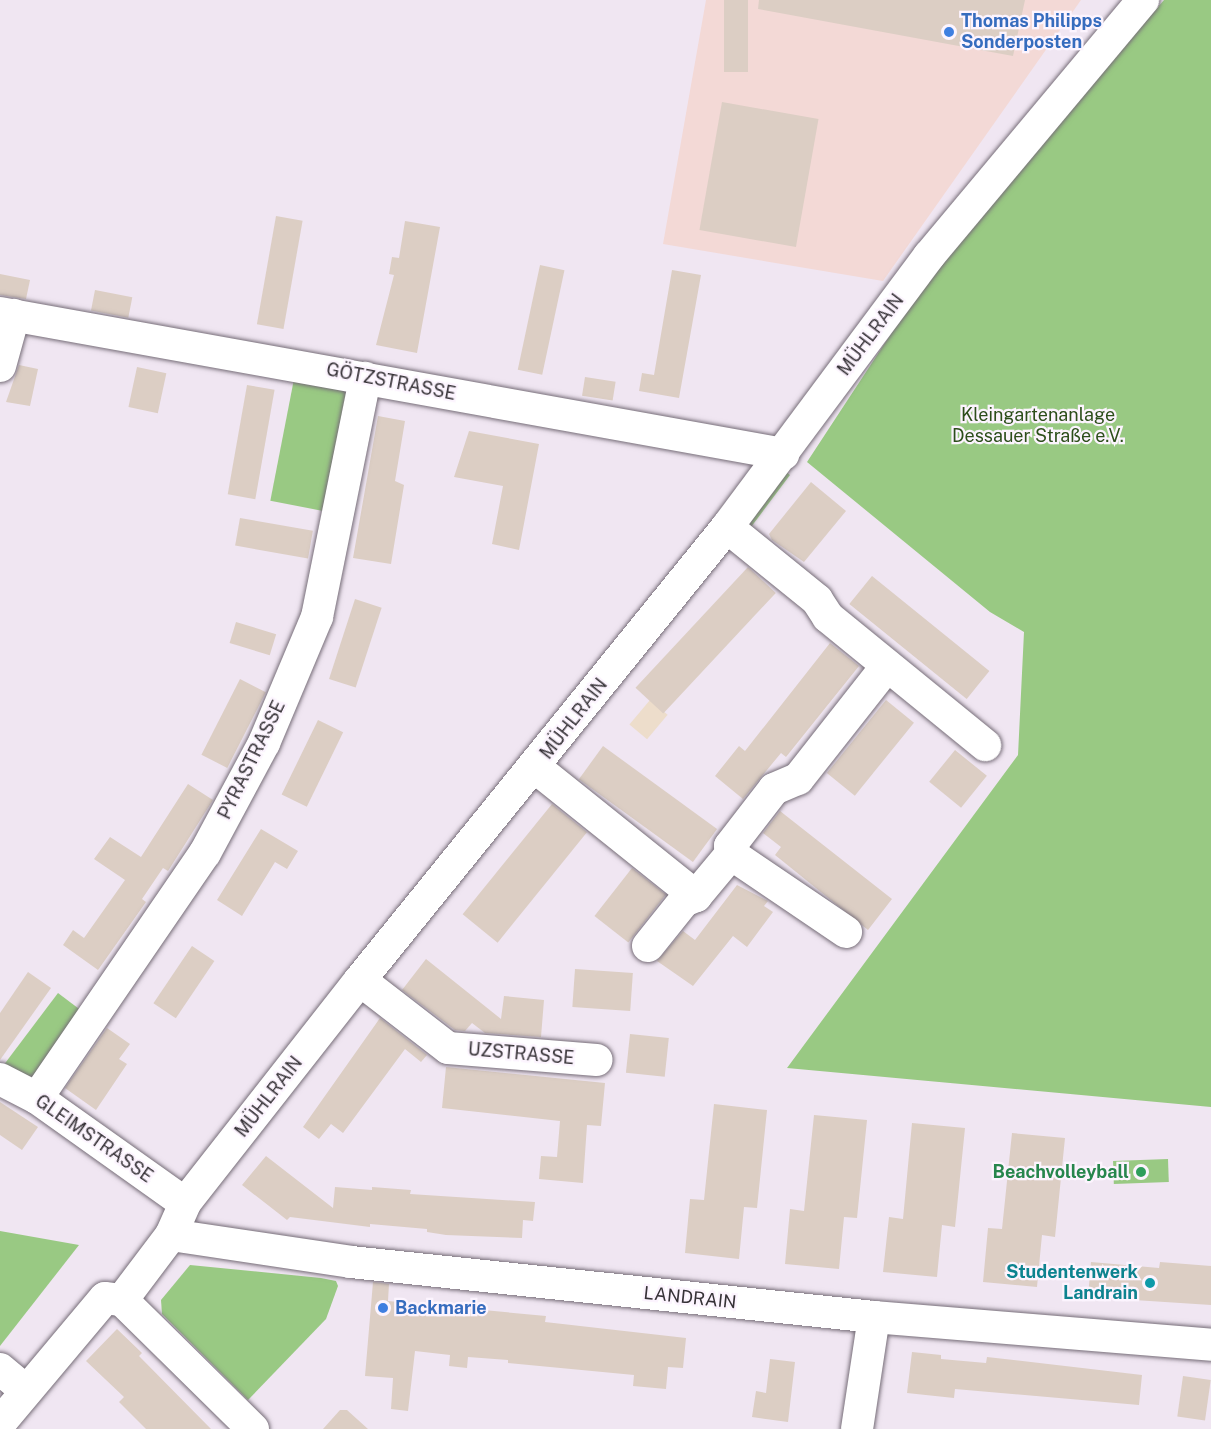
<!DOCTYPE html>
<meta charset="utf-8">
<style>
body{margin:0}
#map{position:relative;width:1211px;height:1429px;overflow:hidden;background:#f0e6f2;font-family:"Public Sans",sans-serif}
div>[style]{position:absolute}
.commercial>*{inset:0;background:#f3d9d6}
.industrial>*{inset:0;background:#edddcb;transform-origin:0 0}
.green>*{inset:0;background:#99c983;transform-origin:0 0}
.building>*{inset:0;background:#dccec4;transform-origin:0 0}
.roads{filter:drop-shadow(0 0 2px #766d78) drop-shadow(0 0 2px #766d78)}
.minor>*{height:32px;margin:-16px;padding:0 16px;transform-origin:16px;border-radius:16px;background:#fff}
.dots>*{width:16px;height:16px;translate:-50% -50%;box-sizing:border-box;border:3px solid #fcf4fe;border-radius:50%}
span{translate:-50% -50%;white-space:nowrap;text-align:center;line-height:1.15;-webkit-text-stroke:4.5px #fcf4fe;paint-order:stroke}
.shop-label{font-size:18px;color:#366cbe;font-weight:700}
.left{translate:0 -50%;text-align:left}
.street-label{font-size:18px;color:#363237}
.park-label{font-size:18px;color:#2c4e1a}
.leisure-label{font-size:18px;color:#27864d;font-weight:700}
.right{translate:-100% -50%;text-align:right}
.culture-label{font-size:18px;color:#0d838f;font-weight:700}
</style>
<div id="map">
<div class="commercial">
<i style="clip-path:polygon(706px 0,1081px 0,883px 281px,663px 244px)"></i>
</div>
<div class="industrial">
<i style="left:650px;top:700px;width:23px;height:32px;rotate:40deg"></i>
</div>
<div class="green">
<i style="clip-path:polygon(1164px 0,1211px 0,1211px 1107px,787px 1068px,1018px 755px,1024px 632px,990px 612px,807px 462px,938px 262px)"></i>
<i style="left:294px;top:379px;width:60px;height:124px;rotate:11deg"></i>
<i style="clip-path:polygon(785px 471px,790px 475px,748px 531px,745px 523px)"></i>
<i style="left:58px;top:993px;width:36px;height:88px;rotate:37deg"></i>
<i style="left:1168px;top:1159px;width:23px;height:55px;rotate:88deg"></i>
<i style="clip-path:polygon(0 1231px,79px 1245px,0 1346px)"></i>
<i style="clip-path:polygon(190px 1265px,321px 1278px,336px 1281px,338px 1286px,326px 1319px,248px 1400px,162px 1314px,161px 1300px)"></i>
</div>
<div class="building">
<i style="left:724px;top:0;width:24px;height:72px"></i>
<i style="clip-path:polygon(759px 0,1025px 0,1013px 56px,758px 9px)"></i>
<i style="left:722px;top:102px;width:98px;height:130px;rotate:10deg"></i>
<i style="left:276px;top:216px;width:27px;height:110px;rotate:10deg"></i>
<i style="clip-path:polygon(405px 221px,440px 227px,417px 353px,376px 345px,394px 275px,389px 274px,392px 257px,399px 258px)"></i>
<i style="left:540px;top:265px;width:25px;height:107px;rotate:12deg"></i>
<i style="clip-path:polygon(672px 270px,701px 275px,679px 398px,639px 391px,642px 373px,654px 375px)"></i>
<i style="clip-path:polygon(0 274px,30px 280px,26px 299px,0 295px)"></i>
<i style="left:95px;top:290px;width:38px;height:21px;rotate:11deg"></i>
<i style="clip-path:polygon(19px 365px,38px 369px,30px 406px,6px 402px)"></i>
<i style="left:137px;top:367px;width:30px;height:41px;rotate:12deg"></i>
<i style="left:585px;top:377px;width:31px;height:19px;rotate:9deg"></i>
<i style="left:247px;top:385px;width:28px;height:111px;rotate:10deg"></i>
<i style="clip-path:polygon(378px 416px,405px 421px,395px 481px,404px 485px,391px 564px,353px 558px)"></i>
<i style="clip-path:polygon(469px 431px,539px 444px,519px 550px,492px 544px,503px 486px,454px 477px)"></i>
<i style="clip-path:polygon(811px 482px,846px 511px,804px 562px,772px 540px,769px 534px)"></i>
<i style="left:240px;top:518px;width:74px;height:28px;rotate:10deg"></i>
<i style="left:748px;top:567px;width:38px;height:165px;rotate:43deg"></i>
<i style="left:872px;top:576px;width:151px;height:36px;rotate:39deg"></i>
<i style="left:355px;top:599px;width:28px;height:84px;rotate:18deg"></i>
<i style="left:236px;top:622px;width:42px;height:22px;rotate:17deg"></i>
<i style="clip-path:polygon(830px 643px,859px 666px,786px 757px,781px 753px,743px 799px,715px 776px,739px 746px,745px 751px)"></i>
<i style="left:240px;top:679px;width:29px;height:85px;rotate:27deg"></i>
<i style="left:886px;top:700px;width:36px;height:94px;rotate:39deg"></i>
<i style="left:318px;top:720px;width:28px;height:83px;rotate:26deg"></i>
<i style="left:603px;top:746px;width:141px;height:41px;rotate:36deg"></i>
<i style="left:955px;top:750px;width:41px;height:41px;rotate:39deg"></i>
<i style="clip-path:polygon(188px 784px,213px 800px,168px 871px,163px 868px,142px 899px,146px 902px,98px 970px,63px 945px,73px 930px,84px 938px,125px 880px,94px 859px,110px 837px,141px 857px)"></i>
<i style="left:552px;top:804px;width:45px;height:142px;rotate:39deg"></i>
<i style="clip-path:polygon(780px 811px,892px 899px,868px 930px,775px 855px,781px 847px,763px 833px)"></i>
<i style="clip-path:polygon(261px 829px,298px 851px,287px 869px,275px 862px,242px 916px,217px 900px)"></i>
<i style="left:632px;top:868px;width:43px;height:61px;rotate:38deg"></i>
<i style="clip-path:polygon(737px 885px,768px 901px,764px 906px,773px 912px,747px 947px,733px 936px,693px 986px,657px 961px,683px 931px,695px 940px)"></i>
<i style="left:192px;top:946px;width:27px;height:69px;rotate:34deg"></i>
<i style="clip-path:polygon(426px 959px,501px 1019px,504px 996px,544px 1000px,541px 1037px,485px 1033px,472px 1023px,465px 1031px,455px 1030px,402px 990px)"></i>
<i style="left:575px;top:969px;width:58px;height:38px;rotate:4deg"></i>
<i style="clip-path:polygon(28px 972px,51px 988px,0 1060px,0 1013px)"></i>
<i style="clip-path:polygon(380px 1018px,427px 1055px,421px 1062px,405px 1049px,343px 1133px,331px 1124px,319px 1139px,303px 1127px)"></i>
<i style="clip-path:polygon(107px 1028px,130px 1044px,119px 1059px,127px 1064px,96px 1110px,65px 1088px)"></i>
<i style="left:630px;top:1034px;width:39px;height:39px;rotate:6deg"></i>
<i style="clip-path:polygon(446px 1067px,605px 1083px,601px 1126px,587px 1125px,583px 1183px,539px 1179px,541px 1156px,557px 1157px,560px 1121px,442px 1108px)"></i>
<i style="clip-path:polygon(0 1102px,38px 1127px,22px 1150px,0 1135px)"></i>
<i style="clip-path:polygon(714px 1104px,767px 1110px,757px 1208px,744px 1207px,739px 1259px,685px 1253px,690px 1199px,704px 1200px)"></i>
<i style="clip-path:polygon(814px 1115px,867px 1120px,857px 1218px,844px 1217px,839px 1269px,785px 1264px,790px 1209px,804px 1211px)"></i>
<i style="clip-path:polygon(912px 1123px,965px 1128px,955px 1227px,942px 1225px,937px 1277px,883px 1272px,889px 1217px,903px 1219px)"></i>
<i style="clip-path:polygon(1012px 1133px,1065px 1138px,1055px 1237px,1042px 1235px,1037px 1287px,983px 1282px,988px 1228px,1002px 1229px)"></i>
<i style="clip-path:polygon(266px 1156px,333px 1208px,335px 1187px,372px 1190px,372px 1187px,411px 1190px,410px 1194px,535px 1202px,533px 1221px,523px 1220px,522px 1238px,446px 1235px,427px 1232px,427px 1229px,370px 1224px,370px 1227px,290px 1217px,287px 1220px,242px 1185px)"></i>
<i style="clip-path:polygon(1091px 1262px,1159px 1268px,1160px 1262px,1211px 1266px,1211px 1305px,1088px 1297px)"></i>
<i style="clip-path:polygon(373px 1282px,389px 1284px,388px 1301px,546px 1316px,545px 1322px,686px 1338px,683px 1368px,668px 1367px,666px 1389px,633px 1386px,634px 1375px,508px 1363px,508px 1360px,468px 1357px,467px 1368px,449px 1366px,450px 1355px,415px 1351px,408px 1411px,391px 1409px,393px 1378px,365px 1376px)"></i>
<i style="clip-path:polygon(117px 1329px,142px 1353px,139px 1356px,211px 1429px,146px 1429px,119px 1402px,124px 1397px,86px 1361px)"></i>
<i style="clip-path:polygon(912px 1352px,941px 1355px,941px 1359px,986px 1363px,987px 1357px,1142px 1375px,1139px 1405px,955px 1389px,954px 1398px,907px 1393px)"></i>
<i style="clip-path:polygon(770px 1359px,795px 1362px,788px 1422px,752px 1417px,756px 1391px,766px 1393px)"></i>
<i style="left:1183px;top:1376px;width:28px;height:41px;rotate:8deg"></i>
<i style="clip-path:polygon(340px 1410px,347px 1410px,368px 1429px,323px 1429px)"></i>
</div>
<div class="roads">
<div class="minor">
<i style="left:0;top:313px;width:796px;rotate:10.21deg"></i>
<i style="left:0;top:366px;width:53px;rotate:-74.6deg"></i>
<i style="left:727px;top:527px;width:116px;rotate:39deg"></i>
<i style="left:817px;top:600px;width:20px;rotate:57deg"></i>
<i style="left:828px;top:617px;width:203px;rotate:39.2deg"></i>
<i style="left:536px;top:768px;width:205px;rotate:38.7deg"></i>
<i style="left:696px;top:896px;width:55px;rotate:-50.2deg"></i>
<i style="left:731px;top:854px;width:8px;rotate:-97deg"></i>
<i style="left:730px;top:846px;width:72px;rotate:-52.3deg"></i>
<i style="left:774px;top:789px;width:26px;rotate:-23deg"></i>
<i style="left:798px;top:779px;width:144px;rotate:-51.8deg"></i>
<i style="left:731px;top:854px;width:139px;rotate:34.1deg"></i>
<i style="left:648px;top:946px;width:58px;rotate:-51.3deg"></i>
<i style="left:684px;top:901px;width:13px;rotate:-23deg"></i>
<i style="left:360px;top:980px;width:111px;rotate:37.7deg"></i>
<i style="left:448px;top:1048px;width:149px;rotate:4.6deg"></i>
<i style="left:0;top:1079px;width:42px;rotate:27.2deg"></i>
<i style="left:37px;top:1098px;width:181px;rotate:35.4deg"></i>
<i style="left:37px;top:1098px;width:297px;rotate:-55.6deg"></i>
<i style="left:205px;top:853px;width:125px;rotate:-61.8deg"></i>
<i style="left:264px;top:743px;width:137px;rotate:-67.2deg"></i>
<i style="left:317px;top:617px;width:244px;rotate:-78.6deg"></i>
<i style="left:171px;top:1235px;width:182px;rotate:8.5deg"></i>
<i style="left:351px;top:1262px;width:526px;rotate:6deg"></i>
<i style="left:874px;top:1317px;width:338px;rotate:4.7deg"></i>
<i style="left:122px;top:1300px;width:81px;rotate:-53deg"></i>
<i style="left:171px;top:1235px;width:35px;rotate:-66deg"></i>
<i style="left:185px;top:1203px;width:283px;rotate:-51.9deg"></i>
<i style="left:360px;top:980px;width:583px;rotate:-50.99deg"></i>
<i style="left:727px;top:527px;width:338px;rotate:-53.3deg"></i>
<i style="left:929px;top:256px;width:334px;rotate:-50.1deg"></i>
<i style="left:122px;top:1300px;width:184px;rotate:44.6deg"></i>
<i style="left:0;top:1369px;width:34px;rotate:40deg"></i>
<i style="left:0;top:1423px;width:163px;rotate:-50deg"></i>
<i style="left:105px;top:1298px;width:17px;rotate:7deg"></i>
<i style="left:857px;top:1429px;width:113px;rotate:-81.4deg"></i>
</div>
</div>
<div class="dots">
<i style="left:949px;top:32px;background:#3f7fe0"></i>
<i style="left:1141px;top:1172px;background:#2e9e5b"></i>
<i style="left:1150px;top:1283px;background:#0f9aa8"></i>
<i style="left:383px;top:1308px;background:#3f7fe0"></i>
</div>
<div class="shop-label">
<span class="left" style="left:961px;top:32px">Thomas Philipps<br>Sonderposten</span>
<span class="left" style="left:395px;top:1308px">Backmarie</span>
</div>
<div class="street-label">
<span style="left:871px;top:335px;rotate:-53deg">MÜHLRAIN</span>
<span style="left:391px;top:382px;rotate:11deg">GÖTZSTRASSE</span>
<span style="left:574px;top:719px;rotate:-52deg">MÜHLRAIN</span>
<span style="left:252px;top:760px;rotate:-64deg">PYRASTRASSE</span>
<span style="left:521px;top:1054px;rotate:5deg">UZSTRASSE</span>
<span style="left:269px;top:1097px;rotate:-52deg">MÜHLRAIN</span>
<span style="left:94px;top:1139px;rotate:35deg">GLEIMSTRASSE</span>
<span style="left:690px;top:1298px;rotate:6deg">LANDRAIN</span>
</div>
<div class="park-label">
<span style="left:1038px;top:426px">Kleingartenanlage<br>Dessauer Straße e.V.</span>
</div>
<div class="leisure-label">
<span class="right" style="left:1129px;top:1172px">Beachvolleyball</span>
</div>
<div class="culture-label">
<span class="right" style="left:1138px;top:1283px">Studentenwerk<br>Landrain</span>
</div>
</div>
